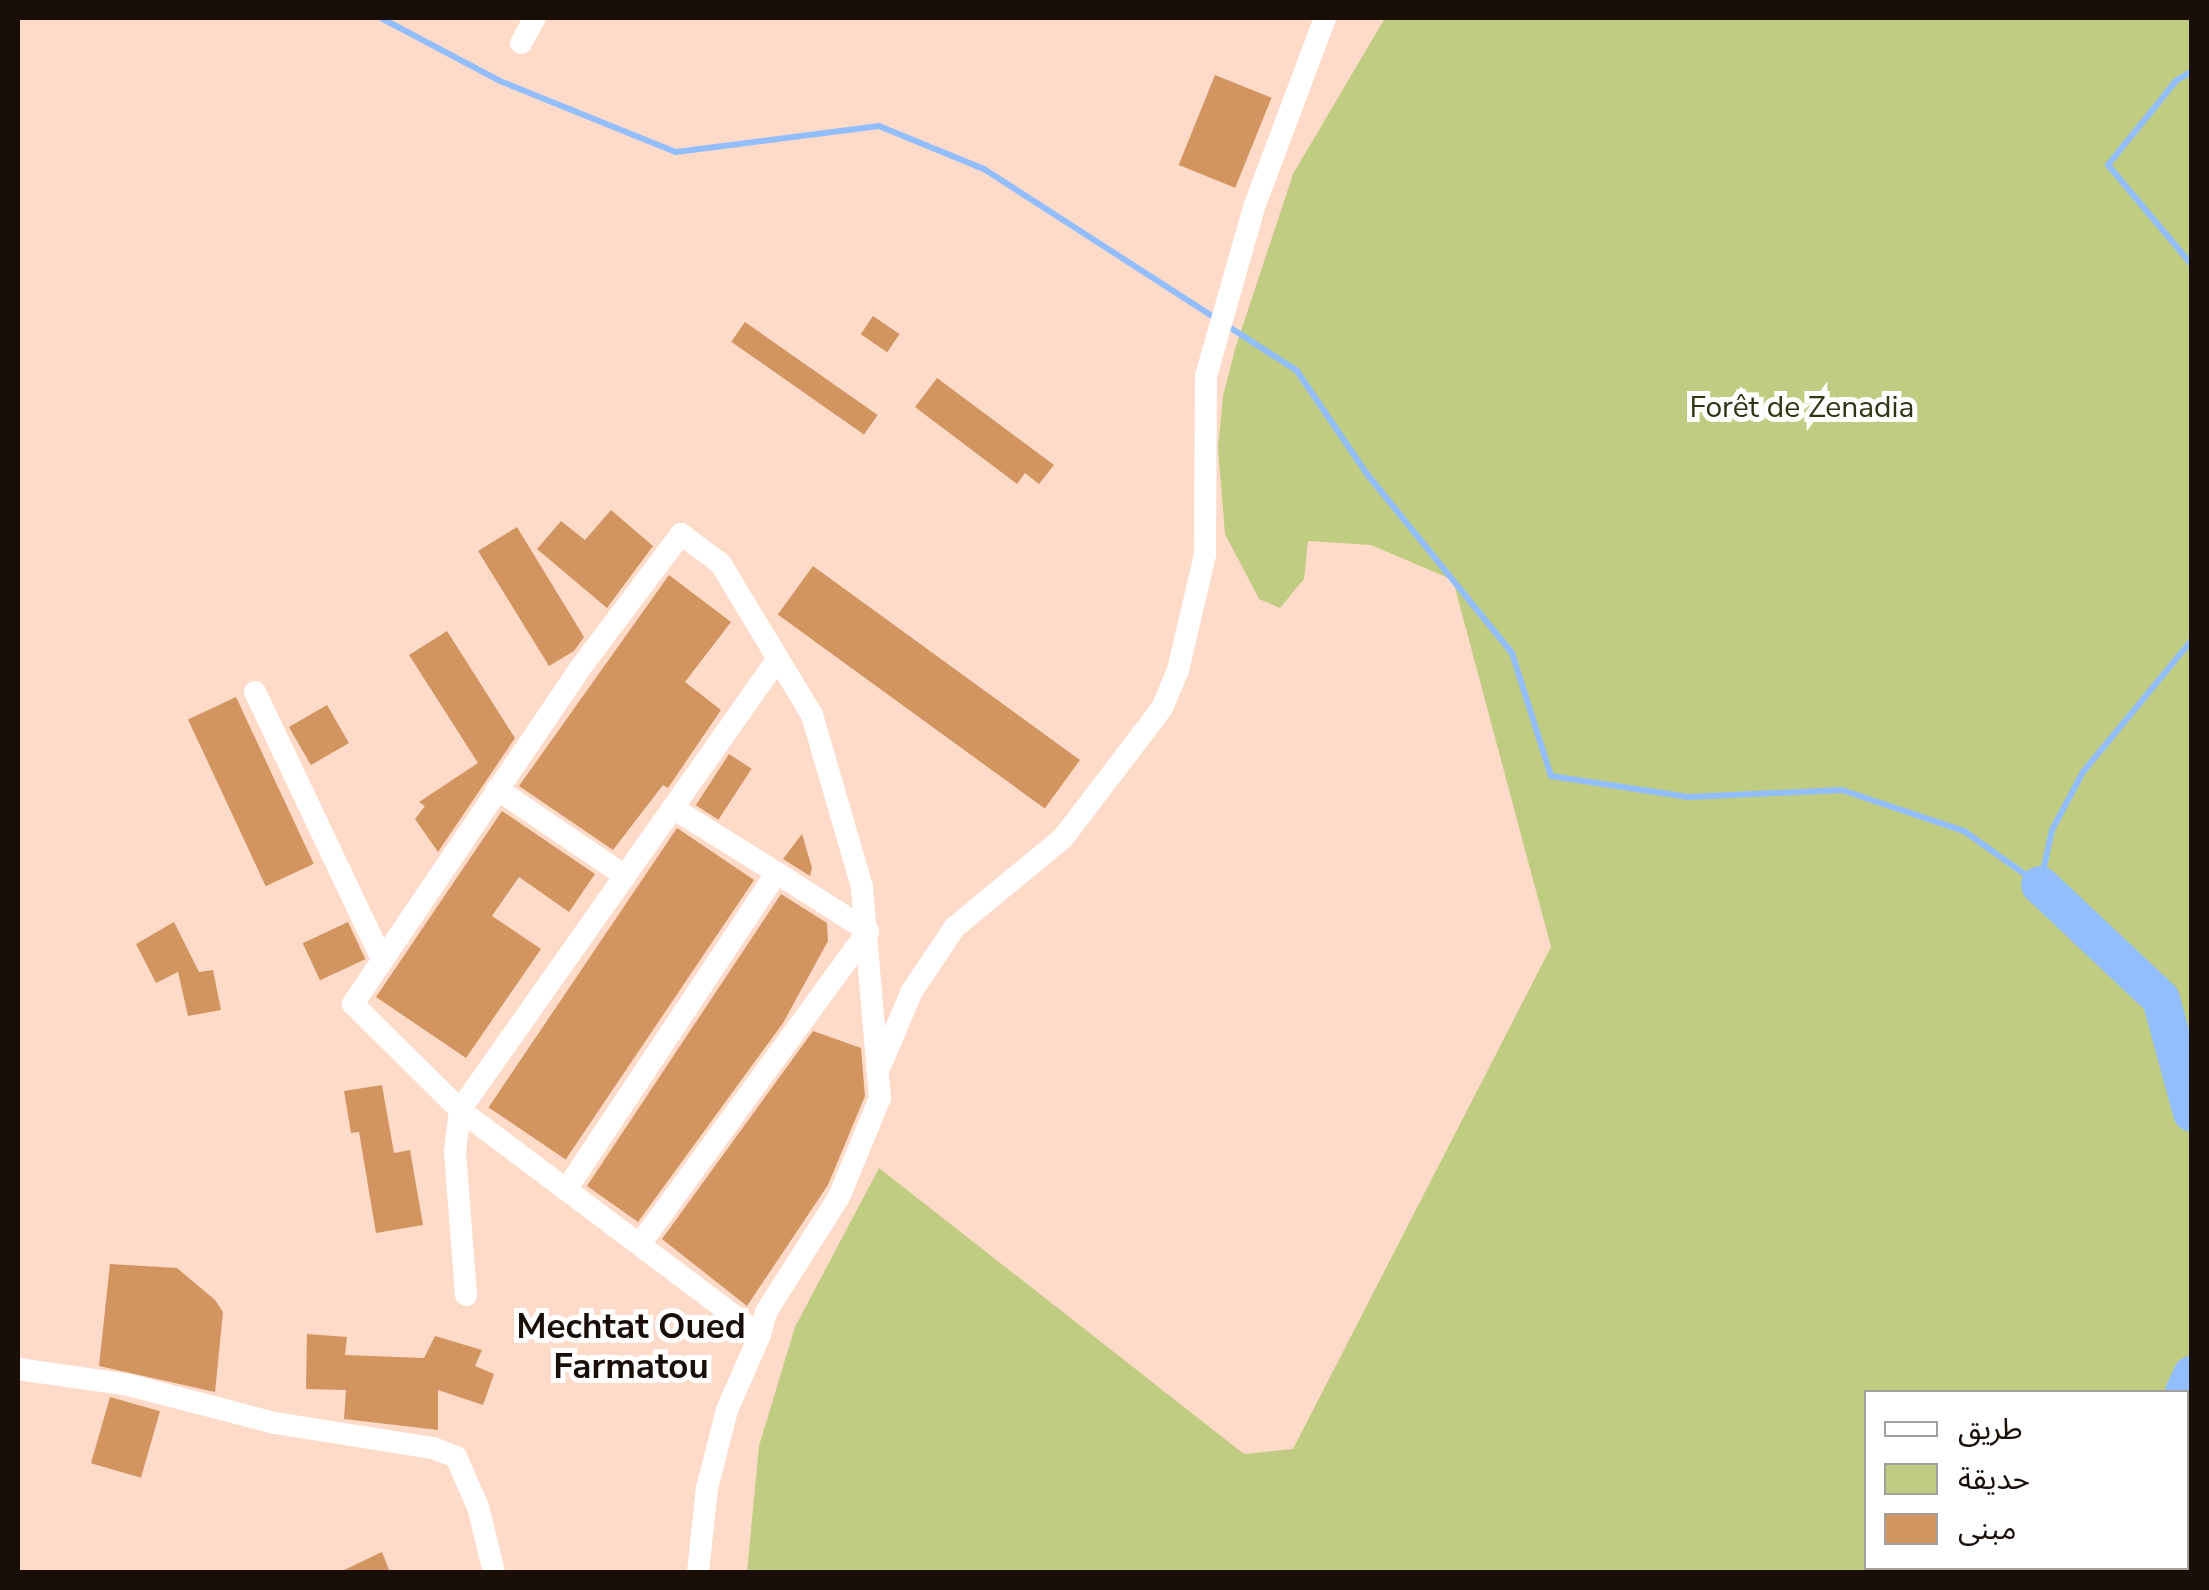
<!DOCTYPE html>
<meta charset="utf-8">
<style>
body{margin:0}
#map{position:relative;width:2209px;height:1590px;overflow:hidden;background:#fedac9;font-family:"Nunito Sans","Noto Sans Arabic",sans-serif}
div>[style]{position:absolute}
.green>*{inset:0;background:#c0cc81}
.stream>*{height:6px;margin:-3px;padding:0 3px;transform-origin:3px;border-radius:3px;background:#93befd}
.river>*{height:38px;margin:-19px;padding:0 19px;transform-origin:19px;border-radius:19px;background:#93befd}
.building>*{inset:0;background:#d29560;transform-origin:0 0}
.street>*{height:22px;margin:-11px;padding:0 11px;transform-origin:11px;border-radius:11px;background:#fff}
span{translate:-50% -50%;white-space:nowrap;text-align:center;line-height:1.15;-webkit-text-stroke:10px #fff;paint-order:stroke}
.park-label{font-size:30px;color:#303514}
.quarter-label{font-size:35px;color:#1a0e08;font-weight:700}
.frame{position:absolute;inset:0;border:20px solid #1a0e08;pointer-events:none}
.legend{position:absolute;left:1864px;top:1390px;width:325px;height:180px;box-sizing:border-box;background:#fff;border:2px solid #a39f9c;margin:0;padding:12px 18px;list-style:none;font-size:30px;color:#1a0e08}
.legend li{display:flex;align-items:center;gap:20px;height:50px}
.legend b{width:50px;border:2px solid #a39f9c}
</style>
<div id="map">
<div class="green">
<i style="clip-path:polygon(evenodd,1385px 18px,2191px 18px,2191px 1572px,747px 1572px,759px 1446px,795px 1327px,879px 1168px,1244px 1454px,1293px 1449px,1551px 947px,1453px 580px,1371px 545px,1308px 541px,1304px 579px,1280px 608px,1259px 599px,1225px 534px,1218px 448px,1223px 396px,1236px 346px,1293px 174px,1385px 18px,1866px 1392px,2186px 1392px,2186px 1568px,1866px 1568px,1866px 1392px)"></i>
</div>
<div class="stream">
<i style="left:381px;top:18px;width:135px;rotate:27.9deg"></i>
<i style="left:500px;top:81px;width:190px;rotate:22deg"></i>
<i style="left:676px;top:152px;width:205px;rotate:-7.3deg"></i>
<i style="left:879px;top:126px;width:113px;rotate:22.3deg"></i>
<i style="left:984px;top:169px;width:373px;rotate:32.8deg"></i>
<i style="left:1297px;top:371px;width:125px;rotate:55.8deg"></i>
<i style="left:1367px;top:474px;width:230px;rotate:51deg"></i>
<i style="left:1512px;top:653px;width:129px;rotate:72.4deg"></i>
<i style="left:1551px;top:776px;width:139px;rotate:8.7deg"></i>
<i style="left:1688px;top:797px;width:154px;rotate:-2.6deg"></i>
<i style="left:1842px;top:790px;width:129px;rotate:18.6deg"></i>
<i style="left:1964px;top:831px;width:93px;rotate:35.4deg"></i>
<i style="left:2040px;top:885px;width:56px;rotate:-77.7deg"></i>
<i style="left:2052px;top:830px;width:66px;rotate:-61.9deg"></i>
<i style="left:2083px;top:772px;width:171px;rotate:-50.5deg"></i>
<i style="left:2192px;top:71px;width:19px;rotate:148deg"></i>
<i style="left:2176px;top:81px;width:108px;rotate:129deg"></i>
<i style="left:2108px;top:165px;width:131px;rotate:50deg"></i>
</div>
<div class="river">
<i style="left:2040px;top:885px;width:166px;rotate:43.3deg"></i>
<i style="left:2161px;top:999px;width:118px;rotate:74.8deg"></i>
<i style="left:2184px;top:1392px;width:19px;rotate:-65deg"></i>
<i style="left:2186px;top:1561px;width:6px;rotate:9deg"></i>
</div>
<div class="building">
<i style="left:1215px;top:75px;width:61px;height:97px;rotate:22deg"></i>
<i style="left:873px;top:316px;width:32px;height:22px;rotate:34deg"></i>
<i style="left:745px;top:322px;width:162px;height:24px;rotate:35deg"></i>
<i style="clip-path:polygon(937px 378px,1054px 465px,1039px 484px,1025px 473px,1017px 484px,915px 407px)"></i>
<i style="clip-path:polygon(611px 510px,653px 546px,607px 608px,537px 549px,561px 521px,585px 540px)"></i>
<i style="clip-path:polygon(517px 527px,584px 637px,574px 651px,549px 666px,478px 551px)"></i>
<i style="left:813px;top:566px;width:330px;height:60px;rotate:36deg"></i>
<i style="clip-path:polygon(669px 575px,731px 622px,685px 682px,721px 710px,668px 788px,663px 785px,613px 850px,519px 786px)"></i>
<i style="clip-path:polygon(447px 631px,515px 738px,438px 852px,415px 819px,425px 806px,419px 802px,478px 763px,409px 655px)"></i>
<i style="left:236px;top:697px;width:184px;height:53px;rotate:65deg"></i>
<i style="left:327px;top:705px;width:44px;height:44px;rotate:60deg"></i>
<i style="left:729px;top:754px;width:27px;height:61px;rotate:33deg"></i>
<i style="clip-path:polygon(502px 811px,595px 874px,569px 912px,519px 877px,492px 916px,541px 949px,466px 1058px,376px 997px)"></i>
<i style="left:677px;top:828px;width:93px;height:337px;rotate:34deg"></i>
<i style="clip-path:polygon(802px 834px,812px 868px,810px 876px,783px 859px)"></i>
<i style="clip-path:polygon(781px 894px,827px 923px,828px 941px,783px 1023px,638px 1222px,587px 1186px)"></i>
<i style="clip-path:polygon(174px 922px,199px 972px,213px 970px,221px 1010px,188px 1016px,178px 972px,156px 983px,136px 944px)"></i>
<i style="left:348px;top:922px;width:41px;height:50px;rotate:65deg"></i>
<i style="clip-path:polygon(813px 1031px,861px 1048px,865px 1096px,828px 1185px,747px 1306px,662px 1239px)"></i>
<i style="clip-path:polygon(382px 1085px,394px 1153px,410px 1150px,423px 1225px,376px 1233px,359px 1132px,351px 1133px,344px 1091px)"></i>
<i style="clip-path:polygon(110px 1264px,177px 1268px,215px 1300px,223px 1312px,215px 1392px,99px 1366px)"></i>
<i style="clip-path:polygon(307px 1334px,347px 1337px,345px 1355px,424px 1358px,435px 1336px,482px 1350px,475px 1366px,494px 1374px,483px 1405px,438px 1390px,438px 1430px,344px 1419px,346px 1390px,306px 1389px)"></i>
<i style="left:110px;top:1397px;width:52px;height:69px;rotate:16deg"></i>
<i style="clip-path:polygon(382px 1552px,390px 1572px,340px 1572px)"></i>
</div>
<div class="street">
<i style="left:521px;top:43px;width:29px;rotate:-61deg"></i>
<i style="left:255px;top:692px;width:297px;rotate:64.6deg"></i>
<i style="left:497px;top:789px;width:155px;rotate:34.2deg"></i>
<i style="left:881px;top:1064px;width:79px;rotate:-67deg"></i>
<i style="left:912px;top:991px;width:77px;rotate:-56.1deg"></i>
<i style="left:955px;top:927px;width:140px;rotate:-39.5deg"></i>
<i style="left:1063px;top:838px;width:163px;rotate:-52.7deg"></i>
<i style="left:1162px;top:708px;width:41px;rotate:-67.2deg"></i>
<i style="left:1178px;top:670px;width:118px;rotate:-76.8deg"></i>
<i style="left:1205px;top:555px;width:179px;rotate:-89.7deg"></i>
<i style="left:1206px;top:376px;width:176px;rotate:-74.1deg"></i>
<i style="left:1254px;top:207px;width:202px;rotate:-69.4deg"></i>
<i style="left:566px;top:1190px;width:381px;rotate:-56.4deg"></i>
<i style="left:777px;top:873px;width:123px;rotate:-148deg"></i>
<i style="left:640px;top:1244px;width:387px;rotate:-53.9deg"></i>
<i style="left:868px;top:931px;width:108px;rotate:-147.5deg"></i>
<i style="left:466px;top:1295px;width:143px;rotate:-94.4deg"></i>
<i style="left:455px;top:1152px;width:42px;rotate:-83.2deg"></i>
<i style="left:460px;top:1110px;width:550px;rotate:-54.84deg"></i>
<i style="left:18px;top:1369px;width:112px;rotate:8.2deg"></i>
<i style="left:129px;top:1385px;width:151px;rotate:14.6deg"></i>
<i style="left:275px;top:1423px;width:160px;rotate:9deg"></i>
<i style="left:433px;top:1448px;width:25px;rotate:21deg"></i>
<i style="left:456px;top:1457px;width:55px;rotate:66.3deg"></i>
<i style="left:478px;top:1507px;width:67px;rotate:76.2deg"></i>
<i style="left:698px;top:1572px;width:84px;rotate:-83.9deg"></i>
<i style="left:707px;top:1488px;width:81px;rotate:-75.6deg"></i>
<i style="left:727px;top:1410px;width:82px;rotate:-66.3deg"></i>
<i style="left:760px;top:1335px;width:24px;rotate:-75deg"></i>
<i style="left:766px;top:1312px;width:136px;rotate:-57.6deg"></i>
<i style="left:839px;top:1197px;width:107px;rotate:-67.5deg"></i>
<i style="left:880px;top:1098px;width:212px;rotate:-94.9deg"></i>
<i style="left:862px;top:887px;width:179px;rotate:-106.2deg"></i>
<i style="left:812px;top:715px;width:176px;rotate:-121.1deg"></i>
<i style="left:721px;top:564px;width:50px;rotate:-143.1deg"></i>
<i style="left:681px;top:534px;width:166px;rotate:126.9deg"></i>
<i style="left:581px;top:667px;width:407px;rotate:124.1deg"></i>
<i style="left:353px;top:1004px;width:151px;rotate:44.7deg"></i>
<i style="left:460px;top:1110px;width:375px;rotate:36.9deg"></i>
</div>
<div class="park-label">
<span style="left:1802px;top:408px">Forêt de Zenadia</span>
</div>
<div class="quarter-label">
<span style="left:631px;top:1347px">Mechtat Oued<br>Farmatou</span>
</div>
<div class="frame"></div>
<ul class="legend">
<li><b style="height:12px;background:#fff"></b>طريق</li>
<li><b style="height:28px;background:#c0cc81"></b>حديقة</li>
<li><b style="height:28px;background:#d29560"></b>مبنى</li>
</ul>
</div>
